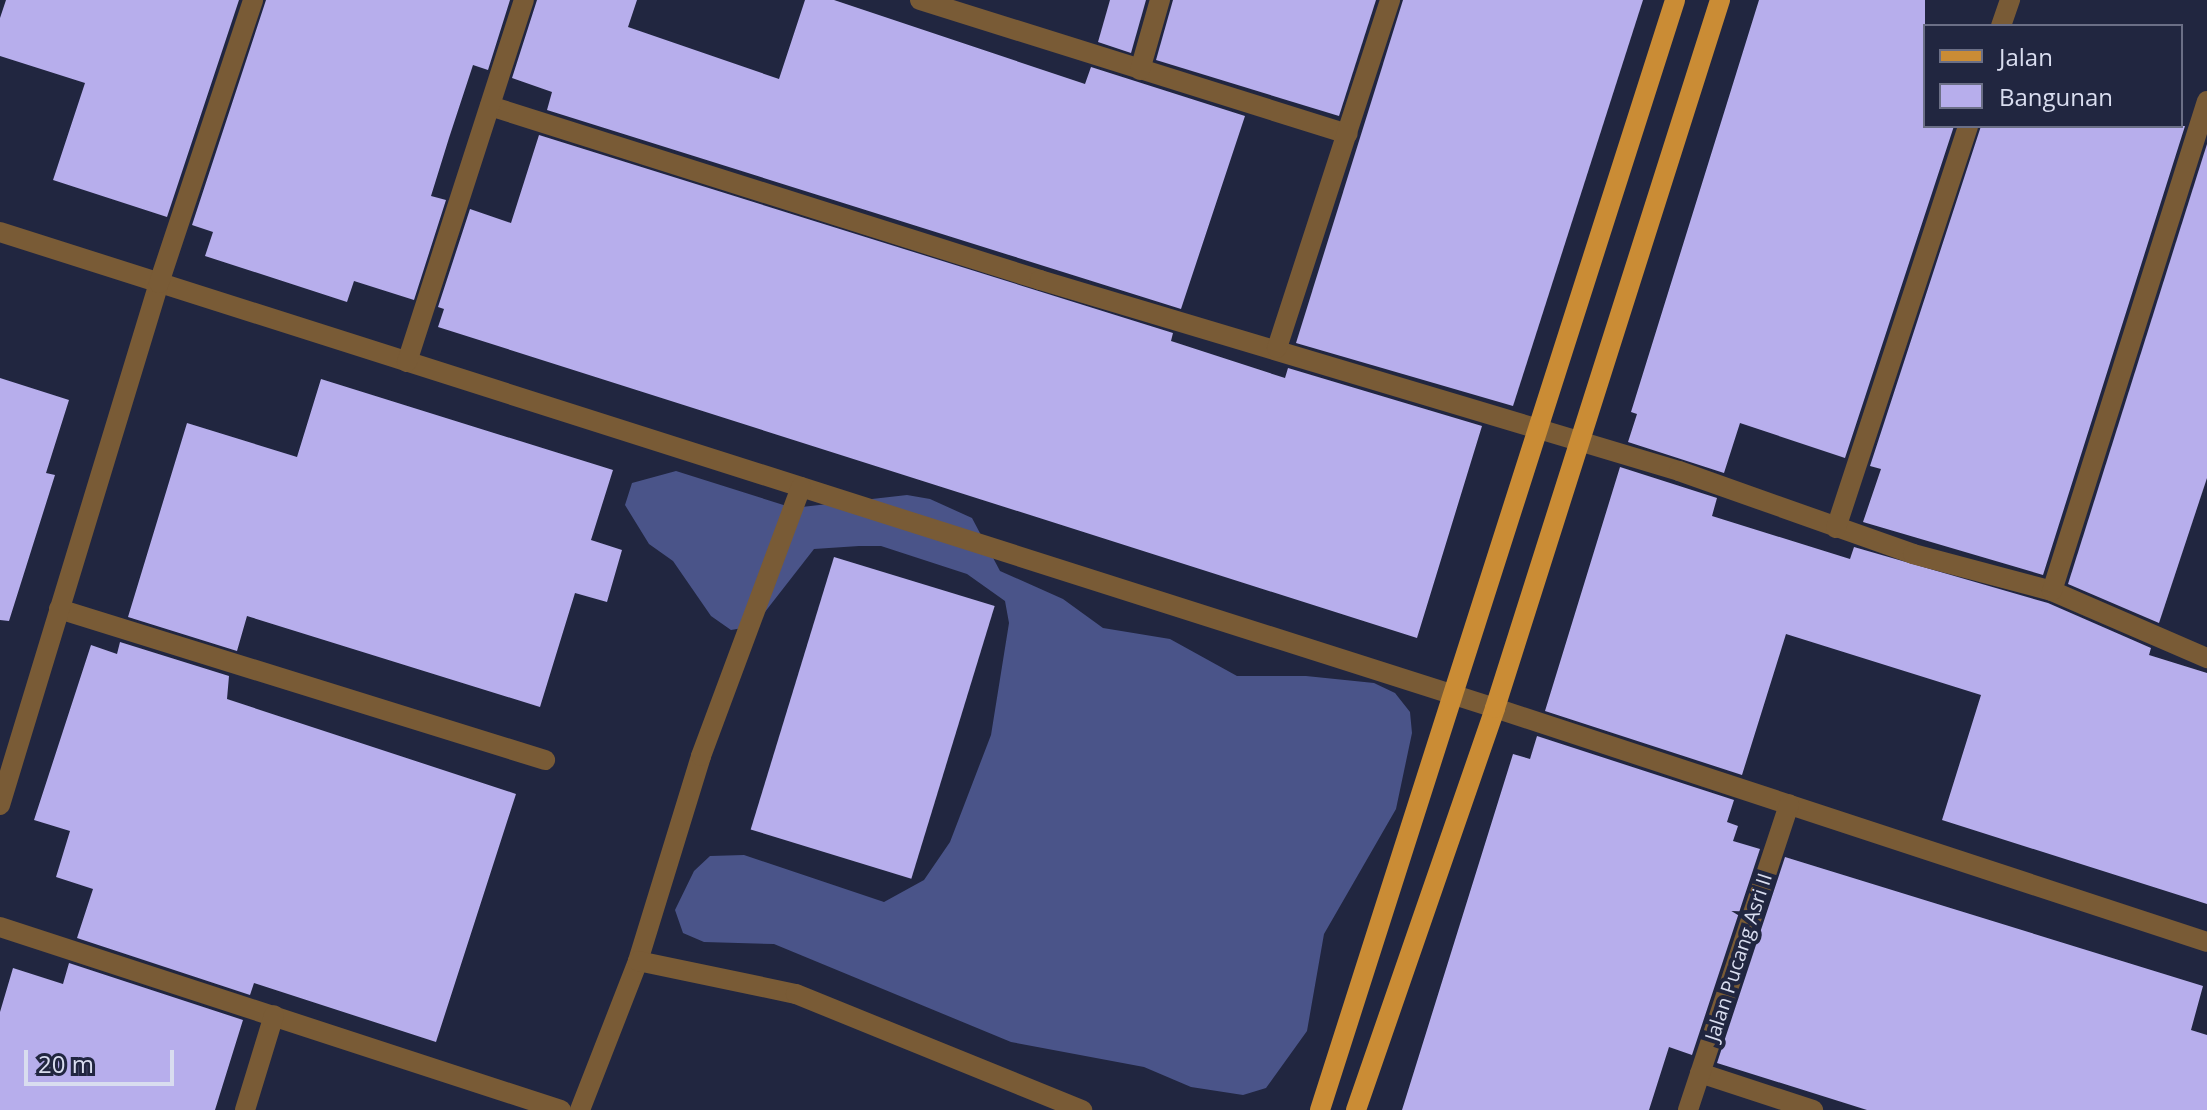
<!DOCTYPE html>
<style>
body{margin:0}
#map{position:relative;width:2207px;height:1110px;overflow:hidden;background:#212640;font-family:"Open Sans",sans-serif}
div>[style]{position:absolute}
.forest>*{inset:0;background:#4a5489}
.building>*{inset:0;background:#b7aeec;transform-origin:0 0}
.minor>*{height:20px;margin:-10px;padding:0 10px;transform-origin:10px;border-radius:10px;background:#795b36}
.major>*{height:20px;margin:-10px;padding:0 10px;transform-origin:10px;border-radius:10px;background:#ca8c35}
span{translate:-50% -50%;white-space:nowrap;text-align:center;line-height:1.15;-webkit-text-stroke:8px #212640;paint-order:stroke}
.street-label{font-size:20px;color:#d9ddef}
.legend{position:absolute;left:1923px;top:24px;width:260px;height:104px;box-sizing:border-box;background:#212640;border:2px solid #6b6f86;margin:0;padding:10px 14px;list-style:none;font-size:24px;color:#d9ddef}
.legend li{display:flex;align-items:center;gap:16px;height:40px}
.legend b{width:40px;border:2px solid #6b6f86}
.scale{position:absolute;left:24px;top:1050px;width:150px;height:36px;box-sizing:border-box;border:4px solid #d9ddef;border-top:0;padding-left:10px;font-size:24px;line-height:28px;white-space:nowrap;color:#d9ddef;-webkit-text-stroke:6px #212640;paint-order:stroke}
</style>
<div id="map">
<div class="forest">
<i style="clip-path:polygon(676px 471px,793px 508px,907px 495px,930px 499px,972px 518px,1000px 571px,1063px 599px,1103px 628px,1170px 639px,1237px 676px,1306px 676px,1374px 683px,1395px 693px,1410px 712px,1412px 733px,1396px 809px,1324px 934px,1307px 1031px,1266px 1088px,1243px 1095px,1191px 1087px,1144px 1067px,1011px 1042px,774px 944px,704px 942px,683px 933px,675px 910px,694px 871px,710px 856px,744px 855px,884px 902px,924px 880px,950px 842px,991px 735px,1009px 623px,1005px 601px,967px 574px,881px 546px,859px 546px,814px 549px,754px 626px,731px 630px,711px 616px,673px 561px,649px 544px,625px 505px,632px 483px)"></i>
</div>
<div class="building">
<i style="clip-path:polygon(6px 0,239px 0,167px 217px,53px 180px,85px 83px,0 56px,0 18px)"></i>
<i style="clip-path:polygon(266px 0,510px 0,488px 70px,473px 65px,449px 138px,431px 196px,446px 200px,414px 300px,354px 281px,347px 302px,205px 256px,213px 232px,192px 225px)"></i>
<i style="clip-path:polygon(537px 0,637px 0,628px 27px,779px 79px,805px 0,834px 0,1085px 84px,1091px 67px,1245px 116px,1181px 309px,547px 110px,552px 92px,512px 78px)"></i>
<i style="clip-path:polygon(1110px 0,1146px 0,1131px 53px,1098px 42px)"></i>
<i style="clip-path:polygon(1173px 0,1376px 0,1339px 116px,1156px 60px)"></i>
<i style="clip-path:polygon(1403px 0,1643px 0,1513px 406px,1296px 343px)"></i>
<i style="clip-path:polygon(1759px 0,1925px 0,1925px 126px,1954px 126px,1845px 458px,1740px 423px,1724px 473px,1628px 442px,1637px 414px,1631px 412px)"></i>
<i style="clip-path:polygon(1981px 126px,2185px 126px,2043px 575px,1863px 522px,1881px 469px,1870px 466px)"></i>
<i style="clip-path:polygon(539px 135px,1173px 333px,1171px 341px,1285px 378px,1288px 368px,1482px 426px,1417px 638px,438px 327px,444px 309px,438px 307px,470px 209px,511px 223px)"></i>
<i style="clip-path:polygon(2207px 144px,2207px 478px,2159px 623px,2068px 584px)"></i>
<i style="clip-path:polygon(0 378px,69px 400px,46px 473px,55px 475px,9px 621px,0 620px)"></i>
<i style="clip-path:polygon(321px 379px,613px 470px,591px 540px,622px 550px,607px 602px,575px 593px,540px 707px,247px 616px,237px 651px,128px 617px,187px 423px,297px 457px)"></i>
<i style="clip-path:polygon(1620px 467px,1717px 498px,1712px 516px,1850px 559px,1854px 547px,2048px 603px,2151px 648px,2149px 655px,2207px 673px,2207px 904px,1942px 820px,1981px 695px,1786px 634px,1742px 775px,1545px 711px)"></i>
<i style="left:834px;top:557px;width:168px;height:285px;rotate:17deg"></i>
<i style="clip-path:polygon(120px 642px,229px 676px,227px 699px,516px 794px,436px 1042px,254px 983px,250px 995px,77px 938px,93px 889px,56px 877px,70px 831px,34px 820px,91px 645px,117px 654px)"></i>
<i style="clip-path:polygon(1537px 736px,1734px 800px,1727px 822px,1738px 826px,1733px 841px,1760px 849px,1692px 1055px,1669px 1047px,1649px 1110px,1402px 1110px,1513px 754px,1530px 759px)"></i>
<i style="clip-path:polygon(1785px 857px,2203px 986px,2191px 1030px,2207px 1035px,2207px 1110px,1867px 1110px,1717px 1063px)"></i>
<i style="clip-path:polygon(69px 963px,243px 1020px,215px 1110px,0 1110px,0 1012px,13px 968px,63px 984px)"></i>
</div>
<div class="minor">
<i style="left:920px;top:0;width:448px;rotate:17.4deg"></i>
<i style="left:2001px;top:26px;width:28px;rotate:-71deg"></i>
<i style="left:1140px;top:70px;width:73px;rotate:-74.1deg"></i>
<i style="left:490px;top:106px;width:577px;rotate:17.56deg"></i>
<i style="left:1040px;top:280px;width:667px;rotate:16.64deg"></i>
<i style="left:1679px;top:471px;width:248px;rotate:19.5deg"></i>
<i style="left:1913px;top:554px;width:144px;rotate:14.9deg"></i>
<i style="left:2052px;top:591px;width:169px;rotate:23.4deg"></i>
<i style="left:0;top:232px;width:1569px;rotate:17.66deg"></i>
<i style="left:1495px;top:708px;width:749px;rotate:18.19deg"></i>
<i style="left:1277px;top:348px;width:366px;rotate:-72deg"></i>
<i style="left:407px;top:362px;width:380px;rotate:-72.1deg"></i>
<i style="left:1836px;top:528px;width:423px;rotate:-71.8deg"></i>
<i style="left:2052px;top:591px;width:514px;rotate:-72.45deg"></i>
<i style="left:59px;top:609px;width:509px;rotate:17.26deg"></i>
<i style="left:0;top:805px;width:546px;rotate:-73.06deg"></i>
<i style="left:159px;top:283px;width:298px;rotate:-71.6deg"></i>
<i style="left:0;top:927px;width:590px;rotate:18.07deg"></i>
<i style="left:638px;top:961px;width:214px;rotate:-72.9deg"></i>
<i style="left:701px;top:756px;width:287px;rotate:-69.6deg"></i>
<i style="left:1700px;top:1073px;width:119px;rotate:18.1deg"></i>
<i style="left:245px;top:1110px;width:99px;rotate:-73deg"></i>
<i style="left:580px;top:1110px;width:160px;rotate:-68.7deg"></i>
<i style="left:638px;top:961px;width:161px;rotate:11.8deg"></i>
<i style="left:796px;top:994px;width:309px;rotate:22.1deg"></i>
<i style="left:1688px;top:1110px;width:322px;rotate:-71.7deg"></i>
</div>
<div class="major">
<i style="left:1320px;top:1110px;width:1165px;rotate:-72.26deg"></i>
<i style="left:1356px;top:1110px;width:425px;rotate:-70.9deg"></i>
<i style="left:1495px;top:708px;width:743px;rotate:-72.37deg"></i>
</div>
<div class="street-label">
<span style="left:1738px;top:957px;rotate:-72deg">Jalan Pucang Asri II</span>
</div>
<ul class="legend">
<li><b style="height:10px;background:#ca8c35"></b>Jalan</li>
<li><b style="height:22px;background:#b7aeec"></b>Bangunan</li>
</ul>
<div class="scale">20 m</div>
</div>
